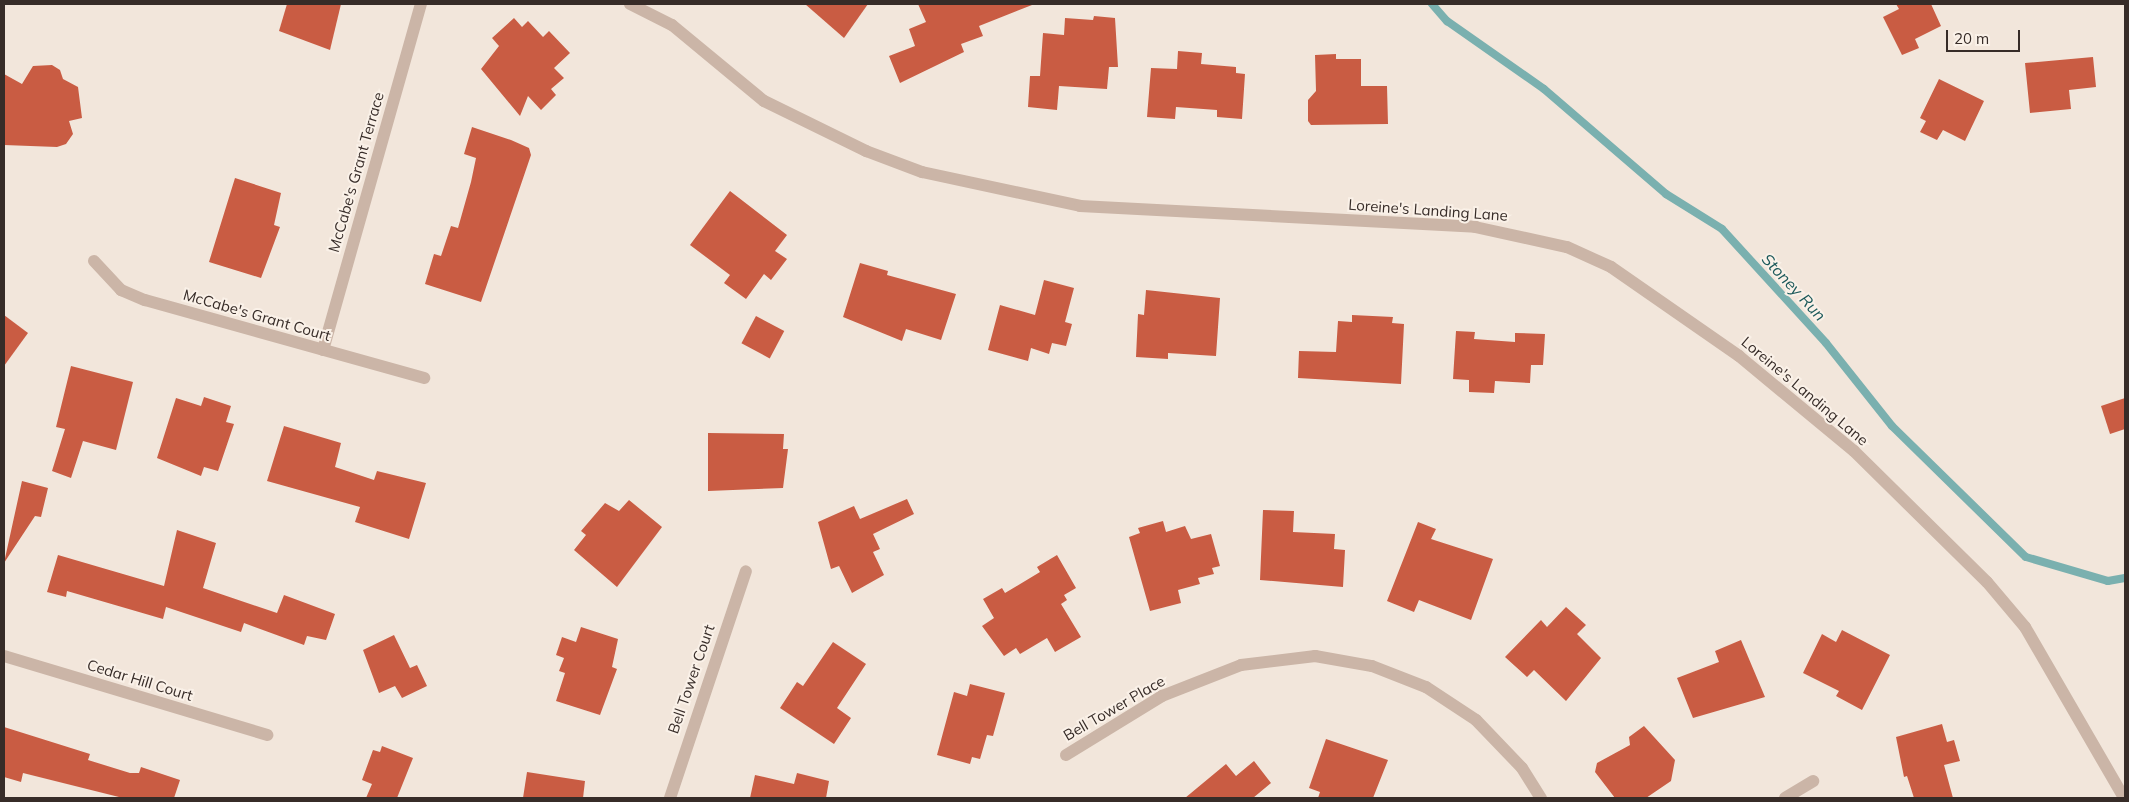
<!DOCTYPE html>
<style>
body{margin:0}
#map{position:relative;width:2129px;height:802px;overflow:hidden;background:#f2e6db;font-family:Mulish,sans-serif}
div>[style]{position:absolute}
.stream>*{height:8px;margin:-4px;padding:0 4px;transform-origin:4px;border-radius:4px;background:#7ab0af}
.building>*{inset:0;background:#c95c43;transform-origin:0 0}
.minor>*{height:12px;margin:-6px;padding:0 6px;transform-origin:6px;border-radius:6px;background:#cbb5a7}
span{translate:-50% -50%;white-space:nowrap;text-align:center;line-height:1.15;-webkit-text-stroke:4px #faf1e8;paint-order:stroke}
.street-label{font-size:15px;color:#372c28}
.water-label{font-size:16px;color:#1c595a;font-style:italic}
.frame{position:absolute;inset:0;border:5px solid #372c28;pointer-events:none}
.scale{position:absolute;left:1946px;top:30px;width:74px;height:22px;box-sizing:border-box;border:2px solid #372c28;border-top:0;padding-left:6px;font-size:15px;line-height:18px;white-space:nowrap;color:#372c28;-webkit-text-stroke:4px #faf1e8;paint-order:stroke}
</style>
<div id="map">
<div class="stream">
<i style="left:1432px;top:4px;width:23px;rotate:49deg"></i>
<i style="left:1447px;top:21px;width:118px;rotate:35deg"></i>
<i style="left:1544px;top:89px;width:161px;rotate:40.7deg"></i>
<i style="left:1666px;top:194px;width:66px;rotate:32deg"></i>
<i style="left:1722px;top:229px;width:154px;rotate:47.6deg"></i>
<i style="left:1826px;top:343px;width:106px;rotate:51.5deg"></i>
<i style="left:1892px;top:426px;width:187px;rotate:44.4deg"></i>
<i style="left:2026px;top:557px;width:85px;rotate:16.3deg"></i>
<i style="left:2108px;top:581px;width:17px;rotate:-10deg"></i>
</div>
<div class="building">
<i style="clip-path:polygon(287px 4px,341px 4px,330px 50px,279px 31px)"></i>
<i style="clip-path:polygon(805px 4px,868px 4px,844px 38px)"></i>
<i style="clip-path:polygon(918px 4px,1031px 4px,1032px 5px,979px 26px,983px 36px,961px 44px,964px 52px,900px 83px,889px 56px,915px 46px,909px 29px,926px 22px)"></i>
<i style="clip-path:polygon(1896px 4px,1931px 4px,1941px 26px,1915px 39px,1919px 48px,1902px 55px,1883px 17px,1899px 9px)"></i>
<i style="clip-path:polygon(1094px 16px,1115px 18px,1118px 67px,1109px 67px,1107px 89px,1059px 86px,1057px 110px,1028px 107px,1030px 76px,1040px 76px,1043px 33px,1064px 35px,1065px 18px,1093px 20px)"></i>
<i style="clip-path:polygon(514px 18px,522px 27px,528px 21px,543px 37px,549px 31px,570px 53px,554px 68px,564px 78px,551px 89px,556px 95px,541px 110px,528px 96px,520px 116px,481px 69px,499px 46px,492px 38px)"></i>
<i style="clip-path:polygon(1178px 51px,1202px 53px,1201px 64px,1236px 67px,1236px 73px,1245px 74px,1242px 119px,1217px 117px,1217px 110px,1176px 107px,1175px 119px,1147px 117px,1151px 68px,1177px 69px)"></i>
<i style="clip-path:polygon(1336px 54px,1336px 59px,1361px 59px,1361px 86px,1387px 86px,1388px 124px,1311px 125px,1308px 121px,1308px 100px,1316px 91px,1315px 55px)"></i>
<i style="clip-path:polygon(2093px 57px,2096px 87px,2069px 90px,2071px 109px,2030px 113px,2025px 63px)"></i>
<i style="clip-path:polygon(52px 65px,60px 70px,63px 79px,78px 87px,82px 118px,69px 121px,73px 134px,66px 144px,57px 147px,4px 145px,4px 74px,22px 84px,33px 66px)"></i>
<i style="clip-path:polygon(1939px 79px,1984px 101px,1965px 141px,1943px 130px,1937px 140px,1920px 132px,1926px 121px,1920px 118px)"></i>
<i style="clip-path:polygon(472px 127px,511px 140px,529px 148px,531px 155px,481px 302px,425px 284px,434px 254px,441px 256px,451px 226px,458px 228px,471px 182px,476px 158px,464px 154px)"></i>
<i style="clip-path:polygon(235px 178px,281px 193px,274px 225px,280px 227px,261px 278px,209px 262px)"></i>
<i style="clip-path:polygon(730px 191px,787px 235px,775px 251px,787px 259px,771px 280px,764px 274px,746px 299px,724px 283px,730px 275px,690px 245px)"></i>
<i style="clip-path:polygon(860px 263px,888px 271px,887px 275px,956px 294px,941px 340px,906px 329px,902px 341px,843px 317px)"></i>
<i style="clip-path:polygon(1044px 280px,1074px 288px,1065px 322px,1072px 324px,1066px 346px,1052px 343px,1049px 354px,1031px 348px,1028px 361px,988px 350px,1000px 305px,1035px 315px)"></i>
<i style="clip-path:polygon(1146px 290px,1220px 298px,1216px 356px,1168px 353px,1168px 359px,1136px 357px,1138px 314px,1144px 315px)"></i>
<i style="clip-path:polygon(4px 315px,28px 333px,4px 366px)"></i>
<i style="clip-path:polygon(1352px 315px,1393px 317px,1392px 323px,1404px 324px,1401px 384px,1298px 378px,1299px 351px,1336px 352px,1338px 321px,1352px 322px)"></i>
<i style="left:756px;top:316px;width:32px;height:31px;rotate:28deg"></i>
<i style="clip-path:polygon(1456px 331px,1475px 332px,1474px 339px,1515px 342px,1515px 333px,1545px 334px,1543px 365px,1531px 365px,1530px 383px,1495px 381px,1494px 393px,1469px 392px,1469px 380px,1453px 379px)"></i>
<i style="clip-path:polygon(71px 366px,133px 382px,116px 450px,83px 441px,71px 478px,52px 471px,65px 429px,56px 427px)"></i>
<i style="clip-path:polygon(204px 397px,231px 406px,226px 422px,234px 424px,218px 471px,204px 467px,201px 476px,157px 458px,176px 398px,201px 406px)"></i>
<i style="clip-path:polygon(2125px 398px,2125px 429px,2110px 434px,2101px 406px)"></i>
<i style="clip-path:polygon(284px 426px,341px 443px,335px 467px,374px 480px,377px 471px,426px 483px,409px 539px,355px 522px,360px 507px,267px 481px)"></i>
<i style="clip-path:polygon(708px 433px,784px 434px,783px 449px,788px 449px,783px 488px,708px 491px)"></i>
<i style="clip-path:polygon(22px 481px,48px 488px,41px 517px,35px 516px,4px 563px)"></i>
<i style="clip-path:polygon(907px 499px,914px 514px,873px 534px,880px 549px,873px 552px,884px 575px,852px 593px,839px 566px,831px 569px,818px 522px,854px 506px,860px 519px)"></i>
<i style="clip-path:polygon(629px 500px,662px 527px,617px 587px,574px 550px,586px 535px,581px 531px,605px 503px,619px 511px)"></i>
<i style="clip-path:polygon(1263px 510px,1294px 511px,1293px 532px,1335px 534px,1334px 549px,1345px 550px,1343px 587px,1260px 580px)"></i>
<i style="clip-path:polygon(1163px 521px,1166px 532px,1185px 526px,1191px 539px,1211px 534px,1220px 566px,1212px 568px,1214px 574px,1198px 578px,1200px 584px,1178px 590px,1181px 603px,1150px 611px,1129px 537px,1140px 533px,1138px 528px)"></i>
<i style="clip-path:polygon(1418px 522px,1436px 529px,1431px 539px,1493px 559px,1471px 620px,1419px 600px,1414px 612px,1387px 601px)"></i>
<i style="clip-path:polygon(177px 530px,216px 543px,203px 588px,277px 613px,284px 595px,335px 614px,326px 640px,307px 636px,304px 645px,244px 623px,241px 632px,166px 607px,163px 619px,67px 591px,66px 597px,47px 592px,58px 555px,164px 586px)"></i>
<i style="clip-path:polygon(1057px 555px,1076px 588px,1064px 595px,1067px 600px,1061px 604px,1081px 637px,1055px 652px,1047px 638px,1020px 654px,1016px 648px,1004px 656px,982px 626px,994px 618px,983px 599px,1002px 588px,1005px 593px,1040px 572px,1037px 567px)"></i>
<i style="clip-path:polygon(1566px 607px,1586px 625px,1577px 634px,1601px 658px,1566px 701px,1534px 670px,1527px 677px,1505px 657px,1541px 620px,1547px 627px)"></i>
<i style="clip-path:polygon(581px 627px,618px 639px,612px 667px,617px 669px,600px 715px,556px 701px,565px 673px,559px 671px,564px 658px,556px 655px,562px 637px,576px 642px)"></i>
<i style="clip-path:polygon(1842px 630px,1890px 655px,1862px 710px,1836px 696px,1839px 691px,1803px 673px,1822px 634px,1836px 642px)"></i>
<i style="clip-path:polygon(394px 635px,410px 668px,417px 665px,427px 686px,402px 698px,395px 686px,379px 693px,363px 650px)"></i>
<i style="clip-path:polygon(1741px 640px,1765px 697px,1693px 718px,1677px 678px,1719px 662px,1715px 651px)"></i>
<i style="clip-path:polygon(833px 642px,866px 664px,837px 708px,851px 718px,834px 744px,780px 708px,797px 682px,803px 686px)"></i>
<i style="clip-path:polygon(970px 684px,1005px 693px,993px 736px,987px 735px,980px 759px,972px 757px,970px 764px,937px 755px,954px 692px,967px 696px)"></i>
<i style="clip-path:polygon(1942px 724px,1947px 742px,1954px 740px,1960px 761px,1944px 765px,1953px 798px,1914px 798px,1907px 776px,1904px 777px,1896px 737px)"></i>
<i style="clip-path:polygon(1644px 726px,1675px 760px,1671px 781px,1646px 798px,1615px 798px,1595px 772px,1597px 763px,1630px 745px,1629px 737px)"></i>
<i style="clip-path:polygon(4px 727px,90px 754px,88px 760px,130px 773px,139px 773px,141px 767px,180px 780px,174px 798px,123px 798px,23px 773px,21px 782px,4px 777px)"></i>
<i style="clip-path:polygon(1326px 739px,1388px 760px,1373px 798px,1318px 798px,1320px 792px,1309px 788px)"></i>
<i style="clip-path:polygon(382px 746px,413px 758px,397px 798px,366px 798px,372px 784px,362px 780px,373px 750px,380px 752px)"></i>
<i style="clip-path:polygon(1254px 761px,1271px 783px,1253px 798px,1185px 798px,1226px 764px,1236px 776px)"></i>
<i style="clip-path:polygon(527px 772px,585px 781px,583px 798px,523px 798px)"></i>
<i style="clip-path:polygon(797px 773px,829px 781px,826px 798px,750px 798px,755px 775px,794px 784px)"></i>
</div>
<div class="minor">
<i style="left:630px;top:4px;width:47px;rotate:26.6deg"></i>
<i style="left:672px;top:25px;width:119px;rotate:39.6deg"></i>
<i style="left:764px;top:101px;width:114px;rotate:26.1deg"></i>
<i style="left:866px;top:151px;width:60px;rotate:20.6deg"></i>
<i style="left:922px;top:172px;width:162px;rotate:12.1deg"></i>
<i style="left:1080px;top:206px;width:396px;rotate:3deg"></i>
<i style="left:1475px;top:227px;width:94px;rotate:12.3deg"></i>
<i style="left:1567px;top:247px;width:48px;rotate:24.4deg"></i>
<i style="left:1611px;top:267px;width:156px;rotate:34.8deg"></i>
<i style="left:1739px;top:356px;width:149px;rotate:39.6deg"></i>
<i style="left:1854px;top:451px;width:187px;rotate:44.6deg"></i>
<i style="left:1987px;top:582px;width:59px;rotate:49.8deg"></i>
<i style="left:2025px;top:627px;width:198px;rotate:59.9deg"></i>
<i style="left:94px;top:261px;width:40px;rotate:47deg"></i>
<i style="left:121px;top:290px;width:26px;rotate:23deg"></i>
<i style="left:145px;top:300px;width:290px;rotate:15.6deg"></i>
<i style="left:323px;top:350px;width:360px;rotate:-74.2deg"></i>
<i style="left:4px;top:656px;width:275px;rotate:16.7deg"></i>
<i style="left:1066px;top:755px;width:113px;rotate:-31.6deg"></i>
<i style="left:1162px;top:696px;width:85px;rotate:-21.4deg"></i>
<i style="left:1241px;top:665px;width:75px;rotate:-6.9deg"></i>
<i style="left:1315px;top:656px;width:58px;rotate:10deg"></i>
<i style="left:1372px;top:666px;width:58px;rotate:21.3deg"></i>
<i style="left:1426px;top:687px;width:60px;rotate:33.4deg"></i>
<i style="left:1476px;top:720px;width:66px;rotate:46.2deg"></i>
<i style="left:1522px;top:768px;width:36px;rotate:58deg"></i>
<i style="left:670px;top:798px;width:239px;rotate:-71.5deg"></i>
<i style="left:1785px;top:798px;width:33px;rotate:-31deg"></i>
</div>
<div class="street-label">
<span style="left:356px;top:172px;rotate:-74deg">McCabe's Grant Terrace</span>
<span style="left:1428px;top:210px;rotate:4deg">Loreine's Landing Lane</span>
<span style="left:257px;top:315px;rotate:16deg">McCabe's Grant Court</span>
<span style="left:1805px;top:391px;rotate:40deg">Loreine's Landing Lane</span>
<span style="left:691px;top:679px;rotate:-71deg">Bell Tower Court</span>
<span style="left:140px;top:680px;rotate:17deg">Cedar Hill Court</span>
<span style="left:1114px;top:708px;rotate:-30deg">Bell Tower Place</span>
</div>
<div class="water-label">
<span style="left:1794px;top:287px;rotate:47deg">Stoney Run</span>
</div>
<div class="frame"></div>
<div class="scale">20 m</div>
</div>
